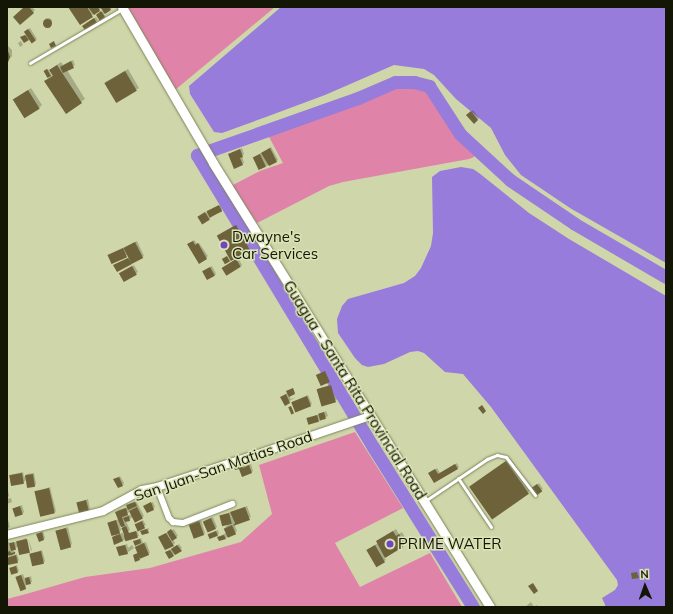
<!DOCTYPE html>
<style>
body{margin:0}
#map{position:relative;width:673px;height:614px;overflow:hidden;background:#cfd6a9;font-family:Mulish,sans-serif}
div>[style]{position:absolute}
.green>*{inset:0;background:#e083a8}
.water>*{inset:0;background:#977cdc}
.shadow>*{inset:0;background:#0003;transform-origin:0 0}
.round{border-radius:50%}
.river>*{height:13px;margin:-6.5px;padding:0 6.5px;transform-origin:6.5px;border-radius:6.5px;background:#977cdc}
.building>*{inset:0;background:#6d6239;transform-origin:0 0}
.roads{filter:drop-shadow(0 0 1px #7f855c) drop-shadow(0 0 1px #7f855c)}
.service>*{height:3px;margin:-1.5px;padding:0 1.5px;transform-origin:1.5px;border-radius:1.5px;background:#fff}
.minor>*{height:6px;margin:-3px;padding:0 3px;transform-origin:3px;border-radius:3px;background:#fff}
.tertiary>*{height:8px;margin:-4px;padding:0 4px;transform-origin:4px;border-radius:4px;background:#fff}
.secondary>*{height:9px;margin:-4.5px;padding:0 4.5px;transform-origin:4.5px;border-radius:4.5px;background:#fff}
.dots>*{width:11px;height:11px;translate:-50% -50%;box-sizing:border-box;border:2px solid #dbe3b6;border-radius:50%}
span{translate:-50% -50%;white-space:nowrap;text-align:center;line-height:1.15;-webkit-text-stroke:3px #dbe3b6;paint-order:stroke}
.poi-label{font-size:15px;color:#131505}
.left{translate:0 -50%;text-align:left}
.street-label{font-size:15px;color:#131505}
.frame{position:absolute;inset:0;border:8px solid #131505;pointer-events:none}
.north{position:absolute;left:625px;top:566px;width:40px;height:40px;-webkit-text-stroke:3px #dbe3b6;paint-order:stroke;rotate:358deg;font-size:11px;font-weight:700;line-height:16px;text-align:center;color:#131505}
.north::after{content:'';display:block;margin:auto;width:14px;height:18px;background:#131505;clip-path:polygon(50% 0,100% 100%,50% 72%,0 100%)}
</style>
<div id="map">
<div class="green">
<i style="clip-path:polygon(128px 7px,275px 7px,175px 90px)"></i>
<i style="clip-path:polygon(394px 85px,413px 85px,428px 89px,460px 137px,475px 153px,474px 157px,469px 159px,343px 182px,329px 186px,257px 223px,231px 186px,260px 171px,283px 163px,268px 135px)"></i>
<i style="clip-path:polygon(355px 432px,403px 508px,335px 543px,360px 587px,430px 553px,462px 607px,7px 607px,7px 599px,26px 594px,85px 577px,150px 568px,241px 542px,272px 514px,259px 465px)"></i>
</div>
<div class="water">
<i style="clip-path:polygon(281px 7px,666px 7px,666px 263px,570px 208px,521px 175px,505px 155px,491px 128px,456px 99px,434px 75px,424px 69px,394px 65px,325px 95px,266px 117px,222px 133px,214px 132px,190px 94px,189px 86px)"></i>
<i style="clip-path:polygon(461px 167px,473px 169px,479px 173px,529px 213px,569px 239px,666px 296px,666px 607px,606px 607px,602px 598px,615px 590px,618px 585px,617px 580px,491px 407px,463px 374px,445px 372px,424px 353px,418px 351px,410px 352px,384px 364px,368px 367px,362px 365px,355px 358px,338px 333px,337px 319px,342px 306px,348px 299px,404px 283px,415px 276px,421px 268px,431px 246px,433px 233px,432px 177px,440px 171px)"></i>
</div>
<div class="shadow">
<i style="clip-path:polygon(25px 7px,32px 7px,35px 10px,20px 24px)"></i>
<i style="clip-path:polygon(69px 7px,111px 7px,112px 8px,104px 14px,105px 16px,100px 19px,97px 15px,103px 11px,102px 8px,80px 24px)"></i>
<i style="clip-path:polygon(96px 17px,98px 20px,96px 22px,85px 28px,85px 24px)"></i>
<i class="round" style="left:44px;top:18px;width:8px;height:8px"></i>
<i style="clip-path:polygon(30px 28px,37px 39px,32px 42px,29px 38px,28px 40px,22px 38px,27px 34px,27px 30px)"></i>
<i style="clip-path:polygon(21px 41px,23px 45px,20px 47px,18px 43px)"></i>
<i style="clip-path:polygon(7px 45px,12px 50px,12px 56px,7px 62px)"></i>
<i style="clip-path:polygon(73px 60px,75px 65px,67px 70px,85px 99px,66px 112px,46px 81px,51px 76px,47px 77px,44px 71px,48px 69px,52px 76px,53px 75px,50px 70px,54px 67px,61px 62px,63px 65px)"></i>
<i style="left:128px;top:69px;width:22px;height:27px;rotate:60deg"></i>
<i style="clip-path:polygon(31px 88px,42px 105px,39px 108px,14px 100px)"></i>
<i style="clip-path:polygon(473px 110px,479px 118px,474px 122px,468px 115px)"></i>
<i style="clip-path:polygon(271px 147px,278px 160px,260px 169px,256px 156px)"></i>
<i style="clip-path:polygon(242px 148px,244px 154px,242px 156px,244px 163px,235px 168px,229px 154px)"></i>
<i style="clip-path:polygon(221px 205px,223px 209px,209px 219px,200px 216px)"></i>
<i style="left:239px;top:223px;width:26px;height:24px;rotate:61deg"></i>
<i style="clip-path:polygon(194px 240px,197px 244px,199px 243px,208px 256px,206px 258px,188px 244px)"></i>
<i style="clip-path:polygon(137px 241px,144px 256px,117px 271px,116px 264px,130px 257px,128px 254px,113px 263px,111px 254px)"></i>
<i style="clip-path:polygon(238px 258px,242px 265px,241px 266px,225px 267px)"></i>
<i style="clip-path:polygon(134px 265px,138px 272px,125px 281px,122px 272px)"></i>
<i style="clip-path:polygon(212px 266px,216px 274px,214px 276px,205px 270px)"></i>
<i style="clip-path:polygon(326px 371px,331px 380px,330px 381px,319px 375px)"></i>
<i style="left:333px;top:384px;width:16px;height:16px;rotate:72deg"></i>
<i style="clip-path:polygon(293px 388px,295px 393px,289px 396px,291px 399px,296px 397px,285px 404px,282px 397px)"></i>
<i style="clip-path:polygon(308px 395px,312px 404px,310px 405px,292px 402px)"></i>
<i style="clip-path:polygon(326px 411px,328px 416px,319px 421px,308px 419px)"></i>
<i style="clip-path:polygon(510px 458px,532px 489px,539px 483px,543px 489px,541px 490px,533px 489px,492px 517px,470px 486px)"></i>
<i style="clip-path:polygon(457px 463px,459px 467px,457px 469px,434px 482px,431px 472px,437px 468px,440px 473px)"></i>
<i style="clip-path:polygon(251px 464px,253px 471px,252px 472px,240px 470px,243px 466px)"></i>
<i style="clip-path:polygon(23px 472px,24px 477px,27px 474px,34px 473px,36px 484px,35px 486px,26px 480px,23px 483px,10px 475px)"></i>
<i style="clip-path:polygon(120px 476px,124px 483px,123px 485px,115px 479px)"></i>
<i style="clip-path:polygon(7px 485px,9px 496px,7px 498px)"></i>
<i style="clip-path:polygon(50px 487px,56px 511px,55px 512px,36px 492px)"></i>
<i style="clip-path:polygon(11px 498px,12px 502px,7px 504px,7px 499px)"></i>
<i style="clip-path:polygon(88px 499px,90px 509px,88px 511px,77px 503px)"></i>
<i style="clip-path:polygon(evenodd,136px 501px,144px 516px,142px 518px,133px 517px,126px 521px,130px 530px,123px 534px,124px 537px,139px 530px,138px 523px,143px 520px,146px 525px,137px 530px,139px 536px,126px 538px,123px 541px,113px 537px,117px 533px,108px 523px,119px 519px,117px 512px,118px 510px,128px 507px,129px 504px,136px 501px,130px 511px,132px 515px,126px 515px,130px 511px,136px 501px,121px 525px,124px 532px,117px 535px,121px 530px,120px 526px,121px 525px)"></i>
<i style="clip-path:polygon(153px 502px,155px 507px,153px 509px,145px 506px)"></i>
<i style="clip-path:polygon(22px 505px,24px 512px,22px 514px,13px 509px)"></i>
<i style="clip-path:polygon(247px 506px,251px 517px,234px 524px,237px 531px,235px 533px,225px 538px,218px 537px,226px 533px,224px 529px,228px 524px,220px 516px)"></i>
<i style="clip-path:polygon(7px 516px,10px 527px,7px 529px)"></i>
<i style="clip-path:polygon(213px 517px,217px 527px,215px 529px,204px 521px)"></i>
<i style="clip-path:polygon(201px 520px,205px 533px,204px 534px,190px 525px)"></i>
<i style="clip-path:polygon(68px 527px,72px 544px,70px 546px,56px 531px)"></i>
<i style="clip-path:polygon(149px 528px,148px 532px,141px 531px,143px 530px)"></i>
<i style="clip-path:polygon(174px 529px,178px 536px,173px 539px,175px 543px,173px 545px,161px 536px)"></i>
<i style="clip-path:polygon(396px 529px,399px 534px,402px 532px,406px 539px,402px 547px,384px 557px,386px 560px,384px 561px,367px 550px,378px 543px,377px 542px,380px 539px)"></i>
<i style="clip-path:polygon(218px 530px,219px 534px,217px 535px,209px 534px)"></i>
<i style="clip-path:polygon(43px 531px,45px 538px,44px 539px,38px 534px)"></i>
<i style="clip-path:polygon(26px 538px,29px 552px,18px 546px,13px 551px,16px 552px,12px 556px,17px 554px,19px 560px,17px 562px,7px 558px,11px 554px,7px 555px,7px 542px,9px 542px,10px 544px)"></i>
<i style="clip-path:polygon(28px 538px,32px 550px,31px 551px)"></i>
<i style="clip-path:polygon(141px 538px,143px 543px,146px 542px,150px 553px,136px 560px,134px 555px,139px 552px,136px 547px,139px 544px,136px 544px,135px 541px)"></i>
<i style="clip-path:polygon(127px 544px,128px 548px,132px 545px,134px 548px,127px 553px,118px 547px)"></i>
<i style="clip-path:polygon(179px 544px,182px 548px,173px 555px,168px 551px)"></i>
<i style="clip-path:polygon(42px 550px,45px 561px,43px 563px,30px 554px)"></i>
<i style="clip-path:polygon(17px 565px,19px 571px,17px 572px,10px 568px)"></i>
<i style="clip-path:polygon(23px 574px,25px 579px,31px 576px,32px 582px,26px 584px,26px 588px,16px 577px)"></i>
<i style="clip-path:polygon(531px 602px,534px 607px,537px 605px,538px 607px,525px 607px)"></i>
</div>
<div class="river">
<i style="left:473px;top:607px;width:189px;rotate:-122deg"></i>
<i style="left:373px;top:447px;width:341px;rotate:-121.1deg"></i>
<i style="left:197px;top:155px;width:171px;rotate:-19.5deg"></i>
<i style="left:358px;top:98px;width:40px;rotate:-23.4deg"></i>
<i style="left:395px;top:82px;width:19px"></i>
<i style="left:414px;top:82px;width:16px;rotate:15deg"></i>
<i style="left:429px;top:86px;width:57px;rotate:57.1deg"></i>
<i style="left:460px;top:134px;width:68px;rotate:42.6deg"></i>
<i style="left:510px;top:180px;width:78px;rotate:34.1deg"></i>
<i style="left:575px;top:224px;width:105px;rotate:30.2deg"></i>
</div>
<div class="building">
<i style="clip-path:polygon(24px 7px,29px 7px,34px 13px,20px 25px,13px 17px)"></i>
<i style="clip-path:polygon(68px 7px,87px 7px,93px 17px,80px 25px)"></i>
<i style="clip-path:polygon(88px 7px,98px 7px,100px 11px,94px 15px)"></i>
<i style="clip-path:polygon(100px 7px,109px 7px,111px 10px,105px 14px)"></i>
<i style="clip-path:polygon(101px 11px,105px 17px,100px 21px,96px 15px)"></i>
<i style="clip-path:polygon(94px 18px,97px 23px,85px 30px,82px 26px)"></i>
<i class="round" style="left:42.5px;top:18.5px;width:9px;height:9px"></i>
<i style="left:28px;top:29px;width:14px;height:5px;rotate:56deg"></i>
<i style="clip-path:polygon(25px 35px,29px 40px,24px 43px,20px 37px)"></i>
<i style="clip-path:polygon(54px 41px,56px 46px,51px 48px,49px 44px)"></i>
<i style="clip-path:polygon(7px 48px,10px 57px,7px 65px)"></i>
<i style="clip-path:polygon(71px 61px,74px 68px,63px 73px,60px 67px)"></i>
<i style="clip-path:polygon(57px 65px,82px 103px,66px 114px,44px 81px,53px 76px,49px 70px)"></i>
<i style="left:47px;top:69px;width:8px;height:4px;rotate:60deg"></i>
<i style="left:125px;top:71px;width:23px;height:24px;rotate:59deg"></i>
<i style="left:28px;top:90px;width:22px;height:18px;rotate:58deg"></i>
<i style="clip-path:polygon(471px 111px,478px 120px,474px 124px,466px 115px)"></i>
<i style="clip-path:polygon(270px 148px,277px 162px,269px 166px,261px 153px)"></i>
<i style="clip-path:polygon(240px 149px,243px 157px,240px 158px,243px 165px,234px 169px,228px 154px)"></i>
<i style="left:260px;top:154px;width:14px;height:8px;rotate:65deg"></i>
<i style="left:219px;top:205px;width:7px;height:14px;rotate:63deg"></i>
<i style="left:205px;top:212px;width:9px;height:9px;rotate:58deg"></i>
<i style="left:236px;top:225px;width:29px;height:22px;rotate:61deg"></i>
<i style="clip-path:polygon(193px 241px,195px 245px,198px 243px,207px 259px,199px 264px,187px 244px)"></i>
<i style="left:135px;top:242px;width:18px;height:13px;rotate:63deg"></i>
<i style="left:123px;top:248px;width:10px;height:17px;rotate:66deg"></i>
<i style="left:227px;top:256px;width:6px;height:6px;rotate:59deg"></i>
<i style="clip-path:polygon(128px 258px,132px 264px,117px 272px,113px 265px)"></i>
<i style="left:236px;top:259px;width:9px;height:17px;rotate:58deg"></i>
<i style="left:132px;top:266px;width:10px;height:15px;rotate:61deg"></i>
<i style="left:210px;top:267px;width:10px;height:9px;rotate:61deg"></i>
<i style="left:325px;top:371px;width:12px;height:10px;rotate:66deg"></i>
<i style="left:331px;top:385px;width:18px;height:15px;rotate:74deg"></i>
<i style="clip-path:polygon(293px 388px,295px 394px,289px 397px,286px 391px)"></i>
<i style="clip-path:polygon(286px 394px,290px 403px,285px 406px,280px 397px)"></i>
<i style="left:307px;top:396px;width:11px;height:17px;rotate:68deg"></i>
<i style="clip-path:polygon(482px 405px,486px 411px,483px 414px,478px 408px)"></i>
<i style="left:291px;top:406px;width:8px;height:3px;rotate:67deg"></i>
<i style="left:324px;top:412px;width:7px;height:6px;rotate:74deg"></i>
<i style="left:317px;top:415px;width:7px;height:11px;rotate:74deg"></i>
<i style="left:506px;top:461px;width:40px;height:45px;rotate:55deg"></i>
<i style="clip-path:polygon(241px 463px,243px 468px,249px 465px,252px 473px,242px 477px,239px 469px,235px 470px,233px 466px)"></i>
<i style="clip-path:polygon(455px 464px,458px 469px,434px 483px,428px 473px,435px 469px,438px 474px)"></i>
<i style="left:22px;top:473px;width:11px;height:13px;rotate:80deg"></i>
<i style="left:33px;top:474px;width:13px;height:8px;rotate:81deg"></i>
<i style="clip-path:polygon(119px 477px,123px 486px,118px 488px,113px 479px)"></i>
<i style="left:537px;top:484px;width:9px;height:7px;rotate:54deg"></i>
<i style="left:49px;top:488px;width:26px;height:15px;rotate:77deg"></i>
<i style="left:86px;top:500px;width:11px;height:10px;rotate:75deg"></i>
<i style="clip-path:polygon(135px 502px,137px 506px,128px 510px,126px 505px)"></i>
<i style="clip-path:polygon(151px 502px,154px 510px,147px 513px,143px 506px)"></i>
<i style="left:20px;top:506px;width:9px;height:8px;rotate:72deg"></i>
<i style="left:137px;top:507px;width:13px;height:9px;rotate:63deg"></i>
<i style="clip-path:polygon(245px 507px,250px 520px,233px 526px,235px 523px,230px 512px)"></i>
<i style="clip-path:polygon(126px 508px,128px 515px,122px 517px,125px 526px,121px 527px,115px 512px)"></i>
<i style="left:229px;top:513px;width:11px;height:10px;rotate:75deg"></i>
<i style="clip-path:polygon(129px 516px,130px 521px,125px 522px,123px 518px)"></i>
<i style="left:211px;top:518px;width:12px;height:9px;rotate:66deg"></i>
<i style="left:116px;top:520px;width:14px;height:9px;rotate:73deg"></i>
<i style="left:142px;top:521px;width:8px;height:8px;rotate:67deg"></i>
<i style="left:199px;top:521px;width:15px;height:11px;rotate:70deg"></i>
<i style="left:232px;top:525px;width:10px;height:9px;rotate:66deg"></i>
<i style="left:126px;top:526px;width:8px;height:5px;rotate:67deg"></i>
<i style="left:66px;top:528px;width:20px;height:11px;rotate:75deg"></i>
<i style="clip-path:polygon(147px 529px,149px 533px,142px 535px,140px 531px)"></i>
<i style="clip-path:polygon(171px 529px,177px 538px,172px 541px,167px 532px)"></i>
<i style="left:136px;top:531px;width:7px;height:13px;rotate:74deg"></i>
<i style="left:216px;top:531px;width:5px;height:9px;rotate:68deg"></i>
<i style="clip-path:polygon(393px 531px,396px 536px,399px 534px,404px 543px,401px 545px,403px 547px,385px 558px,376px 541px)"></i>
<i style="clip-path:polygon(42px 532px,44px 540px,39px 542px,36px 534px)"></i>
<i style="clip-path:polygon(166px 533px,174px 546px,165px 550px,158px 537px)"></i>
<i style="clip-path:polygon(120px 534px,123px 541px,114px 545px,112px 537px)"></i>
<i style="clip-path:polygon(224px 535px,226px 539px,219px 541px,217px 537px)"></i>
<i style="left:27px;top:539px;width:14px;height:11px;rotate:78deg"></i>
<i style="clip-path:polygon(140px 539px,141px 543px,135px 546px,133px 541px)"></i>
<i style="left:14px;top:542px;width:8px;height:5px;rotate:76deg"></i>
<i style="left:144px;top:543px;width:13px;height:10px;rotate:67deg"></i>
<i style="clip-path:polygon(125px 545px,128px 554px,119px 556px,116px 547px)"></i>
<i style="clip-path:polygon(177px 545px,182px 551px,175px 555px,171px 549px)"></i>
<i style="left:375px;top:545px;width:20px;height:10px;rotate:60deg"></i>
<i style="clip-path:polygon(170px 550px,174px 556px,169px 559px,165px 552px)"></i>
<i style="clip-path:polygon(10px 551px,11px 553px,15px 552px,15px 554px,7px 556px,7px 552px)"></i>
<i style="left:41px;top:551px;width:13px;height:12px;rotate:77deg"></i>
<i style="clip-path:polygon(138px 553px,140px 560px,135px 562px,133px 555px)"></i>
<i style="clip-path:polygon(16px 555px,18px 563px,8px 565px,7px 558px)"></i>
<i style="left:16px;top:566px;width:7px;height:7px;rotate:74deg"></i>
<i style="clip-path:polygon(637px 572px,639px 578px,632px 579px,631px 573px)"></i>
<i style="left:21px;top:575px;width:15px;height:6px;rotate:70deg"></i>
<i style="clip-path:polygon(29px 577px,31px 584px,26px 585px,25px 578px)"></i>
<i style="clip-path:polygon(533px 583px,538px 591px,534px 594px,528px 586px)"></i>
</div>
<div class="roads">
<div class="service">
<i style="left:30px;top:63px;width:107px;rotate:-30.4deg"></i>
<i style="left:458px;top:478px;width:59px;rotate:56deg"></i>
<i style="left:425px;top:501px;width:75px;rotate:-34.1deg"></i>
<i style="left:487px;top:459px;width:11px;rotate:-22deg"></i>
<i style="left:497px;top:455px;width:9px;rotate:13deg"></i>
<i style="left:506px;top:457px;width:48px;rotate:52.7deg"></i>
</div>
<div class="minor">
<i style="left:157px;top:487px;width:33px;rotate:69deg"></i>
<i style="left:169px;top:518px;width:6px;rotate:45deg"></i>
<i style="left:173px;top:522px;width:10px;rotate:6deg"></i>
<i style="left:183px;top:523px;width:53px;rotate:-21.2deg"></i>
</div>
<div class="tertiary">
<i style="left:7px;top:535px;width:99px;rotate:-14deg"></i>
<i style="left:103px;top:511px;width:44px;rotate:-28.3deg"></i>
<i style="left:142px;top:490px;width:15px;rotate:-11deg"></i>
<i style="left:157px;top:487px;width:97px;rotate:-18.1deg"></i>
<i style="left:249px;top:457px;width:128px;rotate:-18.7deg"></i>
</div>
<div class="secondary">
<i style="left:122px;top:7px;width:181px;rotate:59.7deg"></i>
<i style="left:213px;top:163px;width:523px;rotate:58.04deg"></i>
</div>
</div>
<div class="dots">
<i style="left:224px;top:245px;background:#7147c0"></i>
<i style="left:390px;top:544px;background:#7147c0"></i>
</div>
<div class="poi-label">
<span class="left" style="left:232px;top:245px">Dwayne's<br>Car Services</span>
<span class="left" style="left:398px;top:544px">PRIME WATER</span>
</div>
<div class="street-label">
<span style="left:355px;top:390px;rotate:58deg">Guagua - Santa Rita Provincial Road</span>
<span style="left:223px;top:466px;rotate:-19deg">San Juan-San Matias Road</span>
</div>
<div class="frame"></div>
<div class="north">N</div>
</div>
